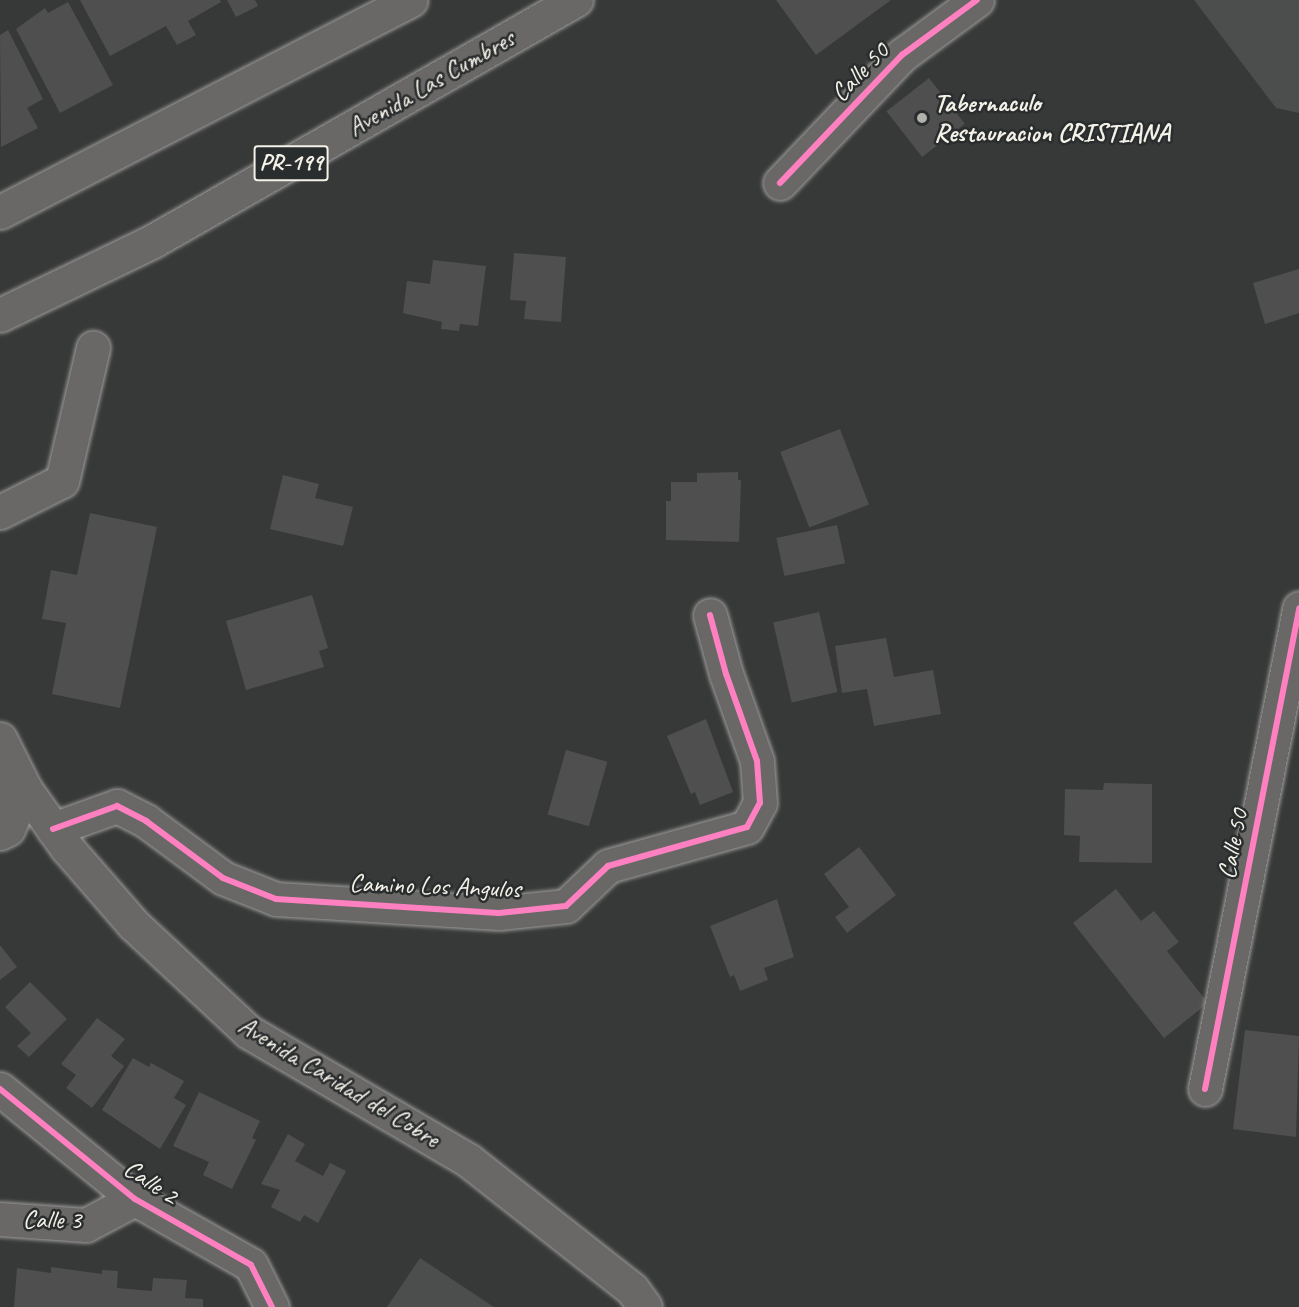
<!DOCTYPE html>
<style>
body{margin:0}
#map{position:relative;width:1299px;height:1307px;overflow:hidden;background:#373838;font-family:Caveat,sans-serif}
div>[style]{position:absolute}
.green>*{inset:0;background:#4b4e4c}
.building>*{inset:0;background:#4f4f4f;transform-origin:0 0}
.roads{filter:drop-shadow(0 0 2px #9d9d9b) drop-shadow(0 0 2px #9d9d9b)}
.minor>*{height:33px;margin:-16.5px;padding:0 16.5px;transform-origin:16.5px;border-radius:16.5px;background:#696866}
.highway>*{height:33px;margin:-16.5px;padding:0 16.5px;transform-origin:16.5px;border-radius:16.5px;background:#696866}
.cycleway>*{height:6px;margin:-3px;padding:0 3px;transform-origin:3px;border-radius:3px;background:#ff80c0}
.dots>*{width:16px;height:16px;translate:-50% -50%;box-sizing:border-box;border:3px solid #2a2d2e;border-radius:50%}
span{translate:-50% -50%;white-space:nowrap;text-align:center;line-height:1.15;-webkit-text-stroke:5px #2a2d2e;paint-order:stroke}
.shield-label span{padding:2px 4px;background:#2a2d2e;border:2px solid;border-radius:4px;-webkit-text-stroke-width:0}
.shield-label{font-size:24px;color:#f4f1e8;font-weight:700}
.street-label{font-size:26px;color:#f4f1e8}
.poi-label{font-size:26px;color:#f4f1e8;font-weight:700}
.left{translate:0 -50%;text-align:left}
</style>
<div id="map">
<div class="green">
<i style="clip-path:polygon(1194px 0,1299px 0,1299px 113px,1276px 108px)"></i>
<i style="clip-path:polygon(420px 1258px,494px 1307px,387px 1307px)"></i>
</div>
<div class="building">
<i style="clip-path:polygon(80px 0,220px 0,221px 2px,188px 21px,196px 35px,177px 45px,166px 26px,110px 56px)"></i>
<i style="clip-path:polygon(227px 0,255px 0,258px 6px,236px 17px)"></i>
<i style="clip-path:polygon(776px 0,891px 0,816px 55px)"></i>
<i style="clip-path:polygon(68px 2px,113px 85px,60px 113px,16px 29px,45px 8px,48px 13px)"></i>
<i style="clip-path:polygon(8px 30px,43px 99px,27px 108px,38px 128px,1px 147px,0 35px)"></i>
<i style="left:929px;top:78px;width:58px;height:54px;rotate:52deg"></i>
<i style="clip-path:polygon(514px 253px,566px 257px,561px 322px,524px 319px,526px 301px,510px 300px)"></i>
<i style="clip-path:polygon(433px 260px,486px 266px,478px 326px,460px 324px,459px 331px,441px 329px,442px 322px,403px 313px,407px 281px,430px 284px)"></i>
<i style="clip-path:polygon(1299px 269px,1299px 313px,1265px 324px,1253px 283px)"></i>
<i style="left:840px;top:429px;width:81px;height:64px;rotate:69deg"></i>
<i style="clip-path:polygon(738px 472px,738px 480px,741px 480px,739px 542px,666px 540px,666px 501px,671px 501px,671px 482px,697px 482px,697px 473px)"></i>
<i style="clip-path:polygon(283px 475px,319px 484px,315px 498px,353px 507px,343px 546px,270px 529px)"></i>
<i style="clip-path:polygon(90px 513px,157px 527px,120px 708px,52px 694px,66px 623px,42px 619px,51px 570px,77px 575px)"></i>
<i style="left:837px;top:525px;width:39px;height:62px;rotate:78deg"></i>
<i style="clip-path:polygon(312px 595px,328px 648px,319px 651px,324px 667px,246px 690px,226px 621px)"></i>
<i style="left:819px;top:612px;width:82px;height:47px;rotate:77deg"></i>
<i style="clip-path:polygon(886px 638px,894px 677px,933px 670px,941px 714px,874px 726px,867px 689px,842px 693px,835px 646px)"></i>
<i style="clip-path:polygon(706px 719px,733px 792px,700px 805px,695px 792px,691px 794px,667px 736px)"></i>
<i style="left:566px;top:750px;width:43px;height:67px;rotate:16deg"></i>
<i style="clip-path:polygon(1104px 783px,1152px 784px,1152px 863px,1079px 862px,1080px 836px,1064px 835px,1065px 789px,1103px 790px)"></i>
<i style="clip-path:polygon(859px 847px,896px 895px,847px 933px,835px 917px,849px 907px,824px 874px)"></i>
<i style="clip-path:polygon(1116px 889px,1141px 921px,1154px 911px,1179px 942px,1167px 951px,1208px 1003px,1164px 1038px,1073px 923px)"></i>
<i style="clip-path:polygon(777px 899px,794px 957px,764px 968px,768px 980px,740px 991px,734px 975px,730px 977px,710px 926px)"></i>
<i style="clip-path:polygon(0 945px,17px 967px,0 980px)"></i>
<i style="clip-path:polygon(30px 982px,67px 1019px,29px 1057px,17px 1046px,31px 1033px,5px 1007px)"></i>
<i style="clip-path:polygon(97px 1018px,125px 1039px,111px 1056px,124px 1066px,92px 1108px,66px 1088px,76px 1075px,61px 1064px)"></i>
<i style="clip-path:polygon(1245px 1030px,1299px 1036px,1296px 1137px,1233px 1129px)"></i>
<i style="clip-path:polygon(133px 1058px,149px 1067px,151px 1063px,184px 1081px,174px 1098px,186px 1105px,160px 1149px,102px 1110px)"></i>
<i style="clip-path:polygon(199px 1092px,260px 1121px,252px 1138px,256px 1140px,232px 1189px,203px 1175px,209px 1162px,173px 1146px)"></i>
<i style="clip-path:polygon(288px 1134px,305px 1144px,295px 1161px,323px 1176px,330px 1163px,346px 1171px,318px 1223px,304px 1215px,300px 1222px,271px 1207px,280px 1190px,261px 1184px)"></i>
<i style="clip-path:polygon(51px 1267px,102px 1274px,102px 1270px,118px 1271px,117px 1288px,152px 1291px,153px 1278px,187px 1280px,185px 1298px,203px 1299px,203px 1307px,14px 1307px,17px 1268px,51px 1273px)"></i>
</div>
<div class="roads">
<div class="minor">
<i style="left:780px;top:183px;width:177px;rotate:-46.4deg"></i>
<i style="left:902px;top:55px;width:93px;rotate:-36.3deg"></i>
<i style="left:0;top:512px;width:69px;rotate:-26.6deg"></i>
<i style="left:62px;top:481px;width:137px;rotate:-76.9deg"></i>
<i style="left:0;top:739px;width:56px;rotate:63.4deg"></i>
<i style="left:25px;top:789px;width:72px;rotate:54.6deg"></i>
<i style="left:67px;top:848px;width:101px;rotate:49deg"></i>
<i style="left:133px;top:924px;width:158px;rotate:43deg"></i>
<i style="left:249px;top:1032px;width:254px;rotate:30.3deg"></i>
<i style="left:468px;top:1160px;width:209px;rotate:38.2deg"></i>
<i style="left:632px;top:1289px;width:22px;rotate:54deg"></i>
<i style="left:0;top:790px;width:25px;rotate:-2deg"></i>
<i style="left:25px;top:789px;width:43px;rotate:113deg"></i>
<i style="left:8px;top:829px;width:9px;rotate:153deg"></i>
<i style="left:53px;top:829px;width:68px;rotate:-19.8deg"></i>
<i style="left:117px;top:806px;width:33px;rotate:27deg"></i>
<i style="left:146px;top:821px;width:96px;rotate:36.5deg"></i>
<i style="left:223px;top:878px;width:57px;rotate:21.6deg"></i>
<i style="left:276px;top:899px;width:223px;rotate:3.6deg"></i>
<i style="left:499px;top:913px;width:67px;rotate:-6deg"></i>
<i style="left:566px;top:906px;width:58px;rotate:-43.6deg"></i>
<i style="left:608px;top:866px;width:144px;rotate:-15.7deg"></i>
<i style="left:747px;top:827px;width:27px;rotate:-62deg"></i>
<i style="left:760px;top:803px;width:42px;rotate:-94.1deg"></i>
<i style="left:757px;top:761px;width:92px;rotate:-109.6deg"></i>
<i style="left:726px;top:674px;width:61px;rotate:-105.2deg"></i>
<i style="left:0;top:1089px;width:174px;rotate:39.2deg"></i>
<i style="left:135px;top:1199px;width:133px;rotate:29.6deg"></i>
<i style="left:251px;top:1265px;width:47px;rotate:63.4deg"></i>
<i style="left:1205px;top:1089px;width:490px;rotate:-78.9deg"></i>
<i style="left:0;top:1219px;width:86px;rotate:4deg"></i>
<i style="left:86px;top:1225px;width:55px;rotate:-28deg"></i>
</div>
<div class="highway">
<i style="left:0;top:212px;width:462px;rotate:-27.3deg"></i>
<i style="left:0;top:315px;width:170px;rotate:-25.8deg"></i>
<i style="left:153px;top:241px;width:487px;rotate:-29.7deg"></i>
</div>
</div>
<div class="cycleway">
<i style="left:780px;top:183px;width:177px;rotate:-46.4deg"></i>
<i style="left:902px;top:55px;width:93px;rotate:-36.3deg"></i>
<i style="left:53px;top:829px;width:68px;rotate:-19.8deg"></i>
<i style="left:117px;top:806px;width:33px;rotate:27deg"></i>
<i style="left:146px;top:821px;width:96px;rotate:36.5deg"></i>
<i style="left:223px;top:878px;width:57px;rotate:21.6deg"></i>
<i style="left:276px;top:899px;width:223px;rotate:3.6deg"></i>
<i style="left:499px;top:913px;width:67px;rotate:-6deg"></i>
<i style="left:566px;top:906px;width:58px;rotate:-43.6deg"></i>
<i style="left:608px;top:866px;width:144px;rotate:-15.7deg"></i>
<i style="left:747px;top:827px;width:27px;rotate:-62deg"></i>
<i style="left:760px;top:803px;width:42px;rotate:-94.1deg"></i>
<i style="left:757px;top:761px;width:92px;rotate:-109.6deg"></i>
<i style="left:726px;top:674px;width:61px;rotate:-105.2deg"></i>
<i style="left:0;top:1089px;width:174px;rotate:39.2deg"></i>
<i style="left:135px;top:1199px;width:133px;rotate:29.6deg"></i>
<i style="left:251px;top:1265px;width:47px;rotate:63.4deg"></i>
<i style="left:1205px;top:1089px;width:490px;rotate:-78.9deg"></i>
</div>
<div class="dots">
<i style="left:922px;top:118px;background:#b2b0aa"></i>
</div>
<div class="shield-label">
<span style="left:291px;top:163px">PR-199</span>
</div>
<div class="street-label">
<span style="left:860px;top:72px;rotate:-46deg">Calle 50</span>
<span style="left:431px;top:83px;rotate:-30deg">Avenida Las Cumbres</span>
<span style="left:1233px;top:844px;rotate:-79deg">Calle 50</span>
<span style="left:435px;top:886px;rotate:2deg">Camino Los Angulos</span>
<span style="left:339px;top:1082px;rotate:31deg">Avenida Caridad del Cobre</span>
<span style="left:151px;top:1182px;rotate:34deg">Calle 2</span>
<span style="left:52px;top:1220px;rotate:1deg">Calle 3</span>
</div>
<div class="poi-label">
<span class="left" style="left:934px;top:118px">Tabernaculo<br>Restauracion CRISTIANA</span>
</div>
</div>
